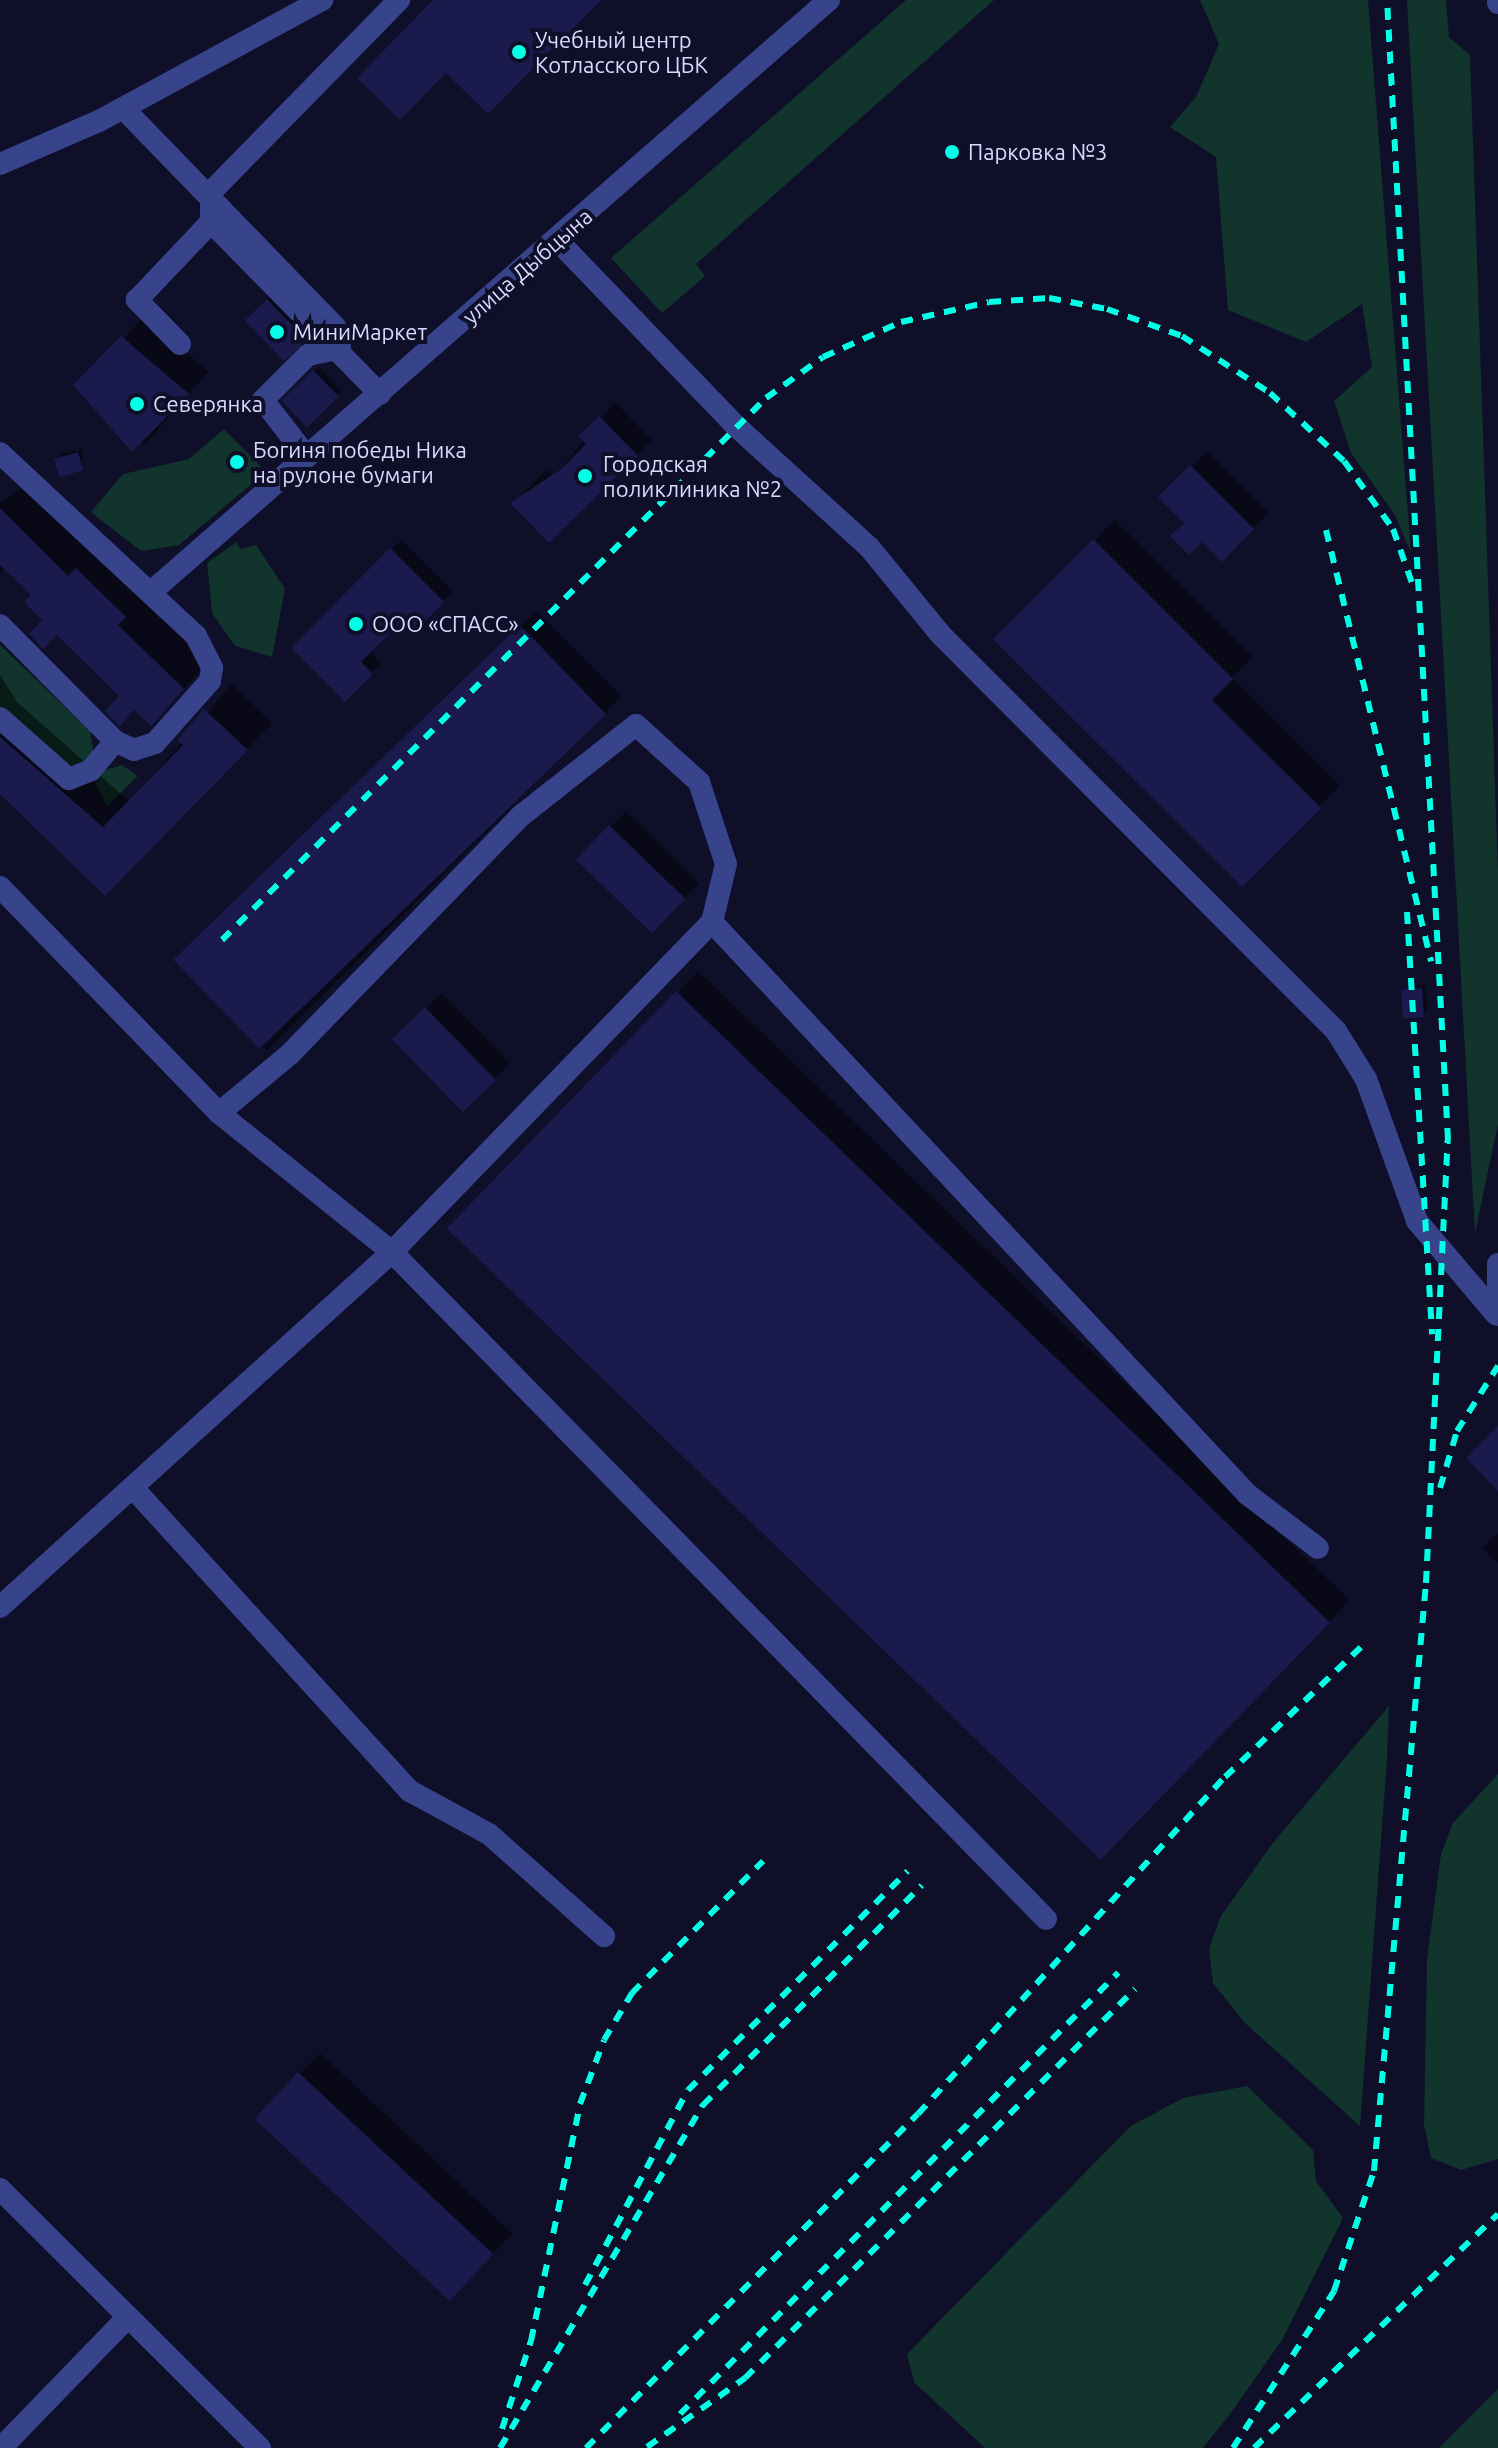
<!DOCTYPE html>
<meta charset="utf-8">
<style>
body{margin:0}
#map{position:relative;width:1498px;height:2448px;overflow:hidden;background:#0f0f2a;font-family:Ubuntu,sans-serif}
div>[style]{position:absolute}
.green>*{inset:0;background:#11342c}
.shadow>*{inset:0;background:#0007;transform-origin:0 0}
.building>*{inset:0;background:#1a1a4c;transform-origin:0 0}
.minor>*{height:22px;margin:-11px;padding:0 11px;transform-origin:11px;border-radius:11px;background:#37448b}
.rail>*{height:6px;margin-top:-3px;transform-origin:0;background:repeating-linear-gradient(90deg,#04ffe7 0 12px,transparent 0 22px)}
.dots>*{width:22px;height:22px;translate:-50% -50%;box-sizing:border-box;border:4px solid #0f0f2a;border-radius:50%}
span{translate:-50% -50%;white-space:nowrap;text-align:center;line-height:1.15;-webkit-text-stroke:8px #0f0f2a;paint-order:stroke}
.poi-label{font-size:22px;color:#d8dbff}
.left{translate:0 -50%;text-align:left}
.street-label{font-size:22px;color:#d8dbff}
</style>
<div id="map">
<div class="green">
<i style="clip-path:polygon(906px 0,994px 0,696px 264px,705px 276px,662px 313px,611px 258px)"></i>
<i style="clip-path:polygon(1200px 0,1368px 0,1411px 553px,1395px 515px,1351px 453px,1334px 401px,1372px 367px,1362px 304px,1306px 342px,1228px 310px,1216px 157px,1170px 127px,1196px 97px,1219px 44px)"></i>
<i style="clip-path:polygon(1407px 0,1446px 0,1449px 37px,1470px 55px,1498px 873px,1498px 1124px,1475px 1233px)"></i>
<i style="clip-path:polygon(224px 429px,266px 472px,179px 545px,141px 551px,91px 512px,123px 474px,189px 459px)"></i>
<i style="clip-path:polygon(237px 542px,240px 549px,256px 545px,285px 589px,272px 657px,235px 646px,212px 613px,207px 563px)"></i>
<i style="clip-path:polygon(0 645px,90px 731px,94px 753px,77px 768px,56px 761px,0 706px)"></i>
<i style="clip-path:polygon(122px 765px,138px 776px,107px 806px,95px 783px,102px 771px)"></i>
<i style="clip-path:polygon(1389px 1706px,1387px 1759px,1360px 2126px,1245px 2023px,1213px 1983px,1209px 1948px,1221px 1916px,1272px 1844px)"></i>
<i style="clip-path:polygon(1498px 1774px,1498px 2159px,1461px 2170px,1431px 2158px,1424px 2125px,1427px 1959px,1441px 1854px,1453px 1823px)"></i>
<i style="clip-path:polygon(1247px 2086px,1313px 2150px,1316px 2181px,1343px 2218px,1282px 2340px,1230px 2414px,1203px 2448px,985px 2448px,914px 2382px,907px 2354px,1131px 2126px,1183px 2098px)"></i>
<i style="clip-path:polygon(1498px 2389px,1498px 2448px,1439px 2448px)"></i>
</div>
<div class="shadow">
<i style="left:272px;top:296px;width:54px;height:35px;rotate:45deg"></i>
<i style="left:144px;top:316px;width:85px;height:98px;rotate:41deg"></i>
<i style="left:319px;top:367px;width:33px;height:49px;rotate:47deg"></i>
<i style="clip-path:polygon(615px 402px,652px 440px,549px 540px,513px 504px,547px 469px,554px 477px)"></i>
<i style="clip-path:polygon(83px 449px,82px 469px,57px 459px,61px 454px)"></i>
<i style="left:1207px;top:451px;width:87px;height:65px;rotate:45deg"></i>
<i style="clip-path:polygon(28px 483px,209px 662px,151px 724px,45px 620px,33px 595px,6px 568px,0 573px,0 503px)"></i>
<i style="clip-path:polygon(1115px 520px,1253px 657px,1232px 678px,1340px 786px,1242px 884px,996px 639px)"></i>
<i style="clip-path:polygon(401px 540px,453px 591px,416px 628px,404px 616px,369px 650px,381px 663px,345px 699px,294px 648px)"></i>
<i style="left:536px;top:611px;width:121px;height:501px;rotate:45deg"></i>
<i style="clip-path:polygon(0 675px,17px 702px,130px 802px,232px 684px,272px 723px,105px 894px,0 792px)"></i>
<i style="left:626px;top:811px;width:103px;height:68px;rotate:45deg"></i>
<i style="left:698px;top:971px;width:906px;height:357px;rotate:44deg"></i>
<i style="clip-path:polygon(1426px 985px,1427px 1011px,1423px 1015px,1404px 990px)"></i>
<i style="left:442px;top:993px;width:98px;height:66px;rotate:46deg"></i>
<i style="clip-path:polygon(1498px 1533px,1498px 1563px,1483px 1548px)"></i>
<i style="clip-path:polygon(320px 2053px,512px 2233px,470px 2278px,299px 2074px)"></i>
</div>
<div class="building">
<i style="clip-path:polygon(433px 0,601px 0,488px 114px,446px 73px,400px 120px,357px 78px)"></i>
<i style="left:267px;top:299px;width:57px;height:31px;rotate:46deg"></i>
<i style="clip-path:polygon(121px 336px,189px 394px,132px 452px,73px 385px)"></i>
<i style="left:313px;top:370px;width:37px;height:44px;rotate:46deg"></i>
<i style="clip-path:polygon(599px 416px,638px 456px,549px 543px,510px 503px,560px 470px,586px 444px,578px 436px)"></i>
<i style="left:78px;top:452px;width:19px;height:25px;rotate:74deg"></i>
<i style="clip-path:polygon(1190px 465px,1254px 529px,1222px 562px,1202px 542px,1189px 555px,1170px 536px,1184px 523px,1158px 497px)"></i>
<i style="clip-path:polygon(0 508px,68px 576px,76px 568px,126px 617px,118px 625px,184px 689px,151px 726px,134px 710px,120px 726px,105px 711px,119px 696px,57px 635px,43px 649px,29px 634px,42px 620px,24px 602px,31px 595px,0 565px)"></i>
<i style="clip-path:polygon(1093px 539px,1233px 679px,1212px 700px,1321px 808px,1242px 887px,993px 639px)"></i>
<i style="clip-path:polygon(390px 548px,444px 602px,416px 630px,404px 619px,361px 662px,373px 674px,345px 702px,291px 648px)"></i>
<i style="left:520px;top:625px;width:124px;height:482px;rotate:46deg"></i>
<i style="clip-path:polygon(204px 709px,248px 750px,105px 896px,0 794px,0 737px,103px 827px,183px 745px,177px 740px)"></i>
<i style="left:609px;top:825px;width:106px;height:48px;rotate:44deg"></i>
<i style="left:1422px;top:988px;width:29px;height:21px;rotate:86deg"></i>
<i style="left:676px;top:991px;width:909px;height:330px;rotate:44deg"></i>
<i style="left:425px;top:1007px;width:102px;height:46px;rotate:46deg"></i>
<i style="clip-path:polygon(1498px 1426px,1498px 1491px,1466px 1458px)"></i>
<i style="left:298px;top:2072px;width:267px;height:64px;rotate:43deg"></i>
</div>
<div class="minor">
<i style="left:1498px;top:0;width:3px;rotate:90deg"></i>
<i style="left:123px;top:108px;width:305px;rotate:45.9deg"></i>
<i style="left:335px;top:327px;width:15px;rotate:90deg"></i>
<i style="left:0;top:164px;width:108px;rotate:-23.5deg"></i>
<i style="left:99px;top:121px;width:254px;rotate:-28.5deg"></i>
<i style="left:211px;top:222px;width:241px;rotate:45.5deg"></i>
<i style="left:557px;top:240px;width:260px;rotate:46.1deg"></i>
<i style="left:737px;top:427px;width:178px;rotate:42.3deg"></i>
<i style="left:869px;top:547px;width:114px;rotate:50.7deg"></i>
<i style="left:941px;top:635px;width:559px;rotate:45.07deg"></i>
<i style="left:1336px;top:1031px;width:57px;rotate:58deg"></i>
<i style="left:1366px;top:1079px;width:151px;rotate:70.2deg"></i>
<i style="left:1417px;top:1221px;width:122px;rotate:49.7deg"></i>
<i style="left:180px;top:344px;width:62px;rotate:-134.3deg"></i>
<i style="left:137px;top:300px;width:108px;rotate:-46.5deg"></i>
<i style="left:211px;top:222px;width:30px;rotate:-90deg"></i>
<i style="left:211px;top:192px;width:269px;rotate:-45.6deg"></i>
<i style="left:0;top:453px;width:268px;rotate:43deg"></i>
<i style="left:196px;top:636px;width:36px;rotate:63deg"></i>
<i style="left:212px;top:668px;width:13px;rotate:99deg"></i>
<i style="left:210px;top:681px;width:83px;rotate:131.6deg"></i>
<i style="left:155px;top:743px;width:22px;rotate:162deg"></i>
<i style="left:134px;top:750px;width:21px;rotate:-155deg"></i>
<i style="left:115px;top:741px;width:163px;rotate:-134.8deg"></i>
<i style="left:307px;top:457px;width:72px;rotate:-127.7deg"></i>
<i style="left:263px;top:400px;width:64px;rotate:-45deg"></i>
<i style="left:308px;top:355px;width:33px;rotate:-12deg"></i>
<i style="left:151px;top:592px;width:900px;rotate:-41.13deg"></i>
<i style="left:0;top:718px;width:92px;rotate:41.5deg"></i>
<i style="left:69px;top:779px;width:24px;rotate:-22deg"></i>
<i style="left:91px;top:770px;width:38px;rotate:-50deg"></i>
<i style="left:0;top:887px;width:315px;rotate:45.9deg"></i>
<i style="left:219px;top:1113px;width:222px;rotate:38.8deg"></i>
<i style="left:392px;top:1252px;width:934px;rotate:45.56deg"></i>
<i style="left:219px;top:1113px;width:92px;rotate:-39.7deg"></i>
<i style="left:290px;top:1054px;width:333px;rotate:-45.9deg"></i>
<i style="left:522px;top:815px;width:145px;rotate:-38.3deg"></i>
<i style="left:636px;top:725px;width:85px;rotate:42.1deg"></i>
<i style="left:699px;top:782px;width:86px;rotate:71.8deg"></i>
<i style="left:726px;top:864px;width:60px;rotate:103.6deg"></i>
<i style="left:1498px;top:1264px;width:51px;rotate:90deg"></i>
<i style="left:133px;top:1488px;width:411px;rotate:47.6deg"></i>
<i style="left:410px;top:1791px;width:90px;rotate:28.6deg"></i>
<i style="left:489px;top:1834px;width:154px;rotate:41.6deg"></i>
<i style="left:0;top:1607px;width:529px;rotate:-42.16deg"></i>
<i style="left:392px;top:1252px;width:460px;rotate:-45.9deg"></i>
<i style="left:712px;top:922px;width:783px;rotate:46.91deg"></i>
<i style="left:1247px;top:1494px;width:89px;rotate:37.3deg"></i>
<i style="left:0;top:2189px;width:367px;rotate:44.9deg"></i>
<i style="left:1px;top:2448px;width:181px;rotate:-45.9deg"></i>
</div>
<div class="rail">
<i style="left:1326px;top:530px;width:444px;rotate:76.3deg"></i>
<i style="left:1407px;top:912px;width:423px;rotate:86.6deg"></i>
<i style="left:222px;top:940px;width:768px;rotate:-44.89deg"></i>
<i style="left:766px;top:398px;width:70px;rotate:-35.7deg"></i>
<i style="left:823px;top:357px;width:85px;rotate:-24.2deg"></i>
<i style="left:901px;top:322px;width:90px;rotate:-12.8deg"></i>
<i style="left:989px;top:302px;width:60px;rotate:-3.8deg"></i>
<i style="left:1049px;top:298px;width:59px;rotate:10.7deg"></i>
<i style="left:1107px;top:309px;width:80px;rotate:19.8deg"></i>
<i style="left:1182px;top:336px;width:105px;rotate:32.9deg"></i>
<i style="left:1270px;top:393px;width:100px;rotate:42.6deg"></i>
<i style="left:1344px;top:461px;width:84px;rotate:54.2deg"></i>
<i style="left:1393px;top:529px;width:57px;rotate:70.6deg"></i>
<i style="left:1440px;top:1488px;width:59px;rotate:-73.4deg"></i>
<i style="left:1457px;top:1431px;width:77px;rotate:-57.8deg"></i>
<i style="left:585px;top:2285px;width:221px;rotate:-62.2deg"></i>
<i style="left:688px;top:2090px;width:310px;rotate:-44.9deg"></i>
<i style="left:680px;top:2414px;width:622px;rotate:-45.2deg"></i>
<i style="left:502px;top:2429px;width:93px;rotate:-71.8deg"></i>
<i style="left:531px;top:2341px;width:242px;rotate:-78.3deg"></i>
<i style="left:580px;top:2104px;width:68px;rotate:-69.4deg"></i>
<i style="left:604px;top:2040px;width:55px;rotate:-59.2deg"></i>
<i style="left:632px;top:1993px;width:186px;rotate:-45.2deg"></i>
<i style="left:647px;top:2447px;width:120px;rotate:-35.1deg"></i>
<i style="left:745px;top:2378px;width:551px;rotate:-44.93deg"></i>
<i style="left:500px;top:2448px;width:399px;rotate:-59.4deg"></i>
<i style="left:703px;top:2105px;width:310px;rotate:-45.1deg"></i>
<i style="left:586px;top:2448px;width:471px;rotate:-45.2deg"></i>
<i style="left:918px;top:2114px;width:456px;rotate:-47.7deg"></i>
<i style="left:1225px;top:1777px;width:194px;rotate:-43.7deg"></i>
<i style="left:1233px;top:2448px;width:187px;rotate:-57.2deg"></i>
<i style="left:1334px;top:2291px;width:126px;rotate:-71.6deg"></i>
<i style="left:1374px;top:2171px;width:590px;rotate:-84.95deg"></i>
<i style="left:1426px;top:1583px;width:444px;rotate:-87.2deg"></i>
<i style="left:1448px;top:1140px;width:1142px;rotate:-93.06deg"></i>
<i style="left:1254px;top:2448px;width:338px;rotate:-43.8deg"></i>
</div>
<div class="dots">
<i style="left:519px;top:52px;background:#04ffe7"></i>
<i style="left:952px;top:152px;background:#04ffe7"></i>
<i style="left:277px;top:332px;background:#04ffe7"></i>
<i style="left:137px;top:404px;background:#04ffe7"></i>
<i style="left:237px;top:462px;background:#04ffe7"></i>
<i style="left:585px;top:476px;background:#04ffe7"></i>
<i style="left:356px;top:624px;background:#04ffe7"></i>
</div>
<div class="poi-label">
<span class="left" style="left:535px;top:52px">Учебный центр<br>Котласского ЦБК</span>
<span class="left" style="left:968px;top:152px">Парковка №3</span>
<span class="left" style="left:293px;top:332px">MиниMаркет</span>
<span class="left" style="left:153px;top:404px">Северянка</span>
<span class="left" style="left:253px;top:462px">Богиня победы Ника<br>на рулоне бумаги</span>
<span class="left" style="left:603px;top:476px">Городская<br>поликлиника №2</span>
<span class="left" style="left:372px;top:624px">ООО «СПАСС»</span>
</div>
<div class="street-label">
<span style="left:527px;top:266px;rotate:-41deg">улица Дыбцына</span>
</div>
</div>
